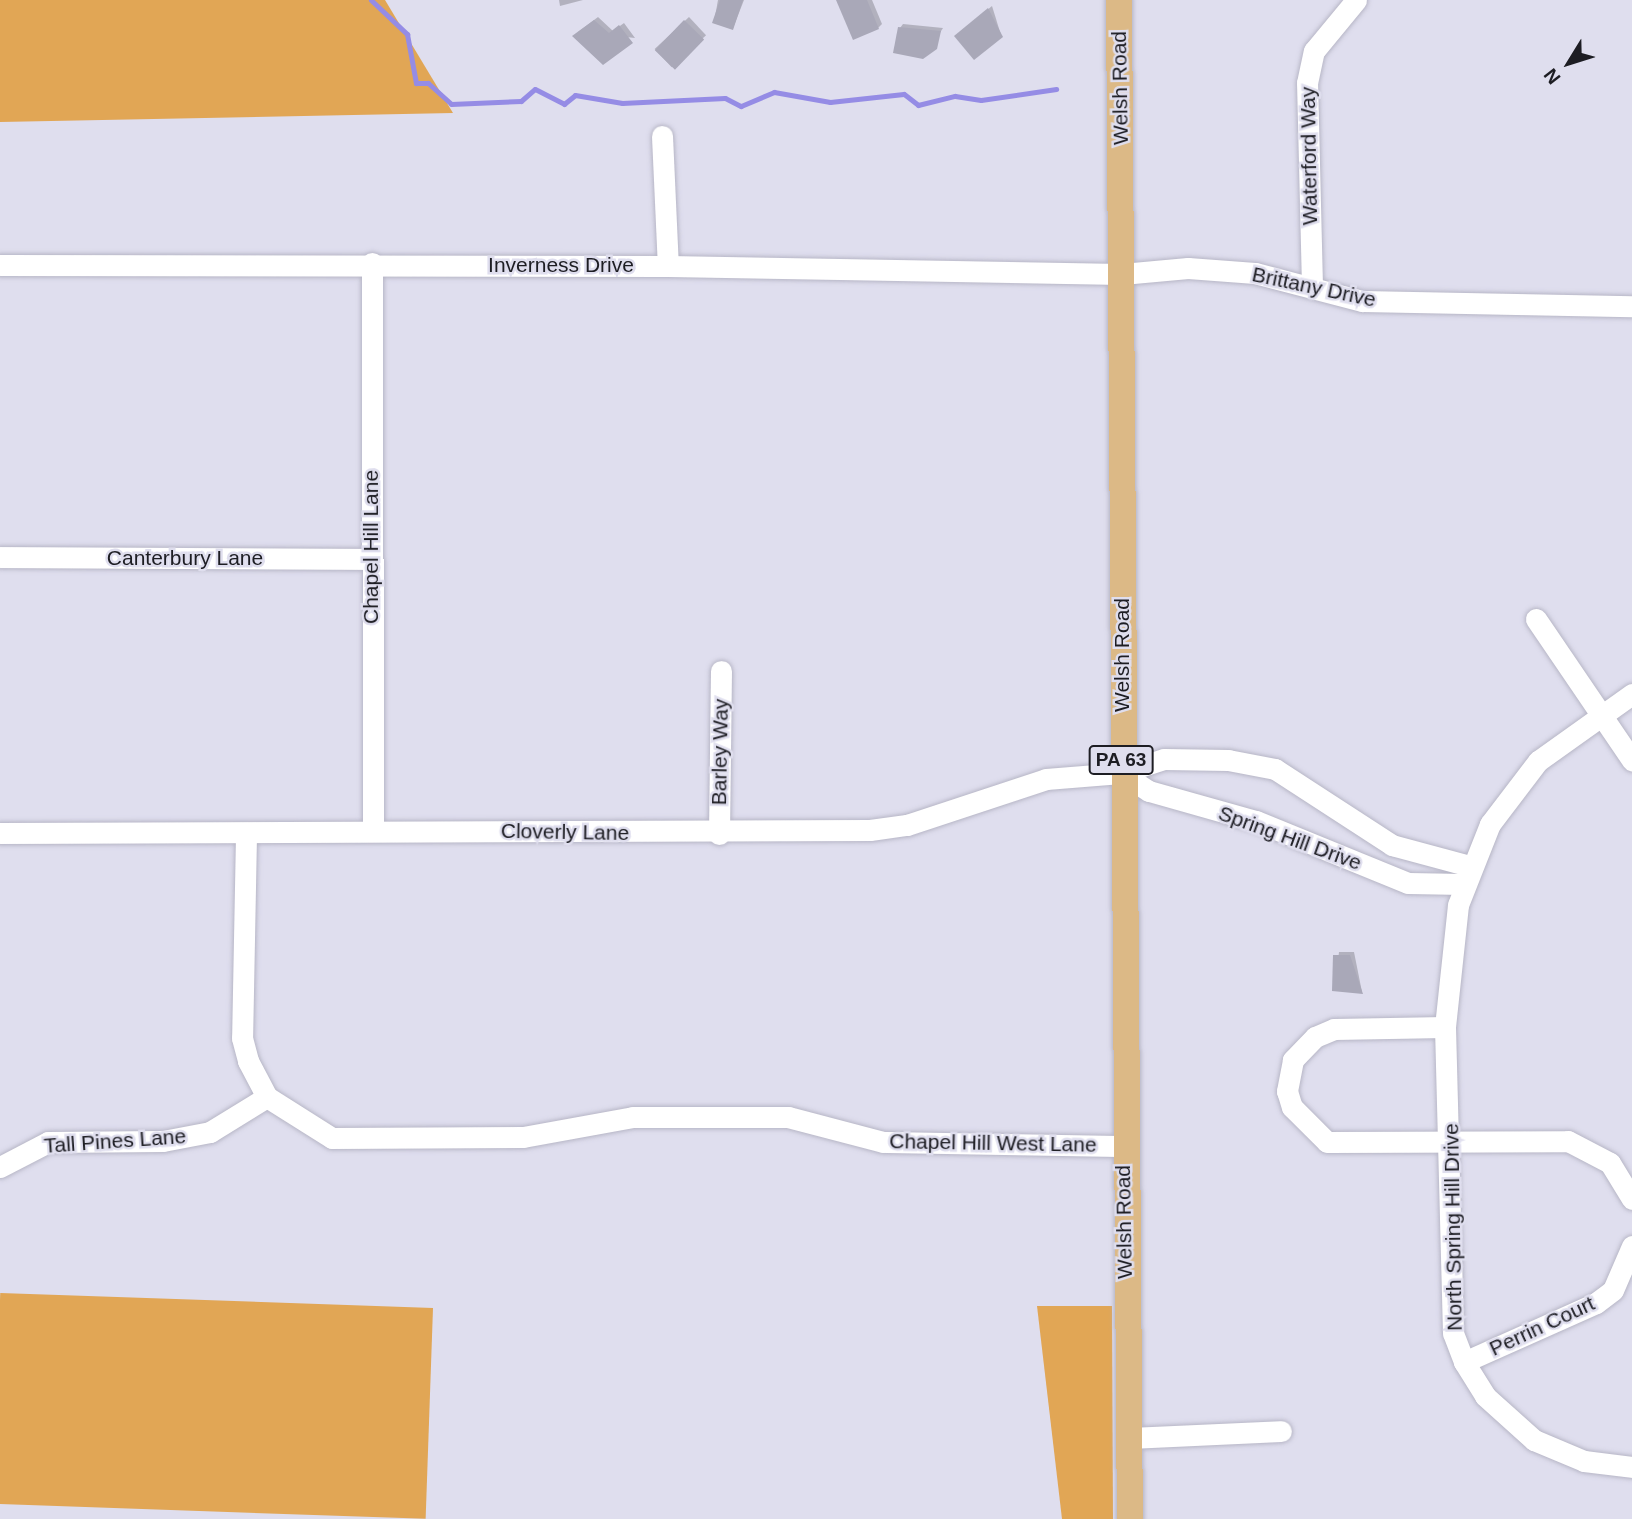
<!DOCTYPE html>
<style>
body{margin:0}
#map{position:relative;width:1632px;height:1519px;overflow:hidden;background:#dfdeee;font-family:Helvetica,sans-serif}
div>[style]{position:absolute}
.green>*{inset:0;background:#e1a655;transform-origin:0 0}
.shadow>*{inset:0;background:#0003;transform-origin:0 0}
.stream>*{height:5px;margin:-2.5px;padding:0 2.5px;transform-origin:2.5px;border-radius:2.5px;background:#958ce5}
.building>*{inset:0;background:#a9a8b8;transform-origin:0 0}
.roads{filter:drop-shadow(0 0 2px #b7b6c6) drop-shadow(0 0 2px #b7b6c6)}
.minor>*{height:21px;margin:-10.5px;padding:0 10.5px;transform-origin:10.5px;border-radius:10.5px;background:#fff}
.major>*{height:26px;margin:-13px;padding:0 13px;transform-origin:13px;border-radius:13px;background:#dcb986}
span{translate:-50% -50%;white-space:nowrap;text-align:center;line-height:1.15;-webkit-text-stroke:5px #dfdeee;paint-order:stroke}
.shield-label span{padding:2px 5px;background:#dfdeee;border:2px solid;border-radius:5px;-webkit-text-stroke-width:0}
.shield-label{font-size:19px;color:#1d1d23;font-weight:700}
.street-label{font-size:21px;color:#1d1d23}
.north{position:absolute;left:1534px;top:28px;width:70px;height:70px;-webkit-text-stroke:5px #dfdeee;paint-order:stroke;rotate:232deg;font-size:19px;font-weight:700;line-height:28px;text-align:center;color:#1d1d23}
.north::after{content:'';display:block;margin:auto;width:24px;height:32px;background:#1d1d23;clip-path:polygon(50% 0,100% 100%,50% 72%,0 100%)}
</style>
<div id="map">
<div class="green">
<i style="clip-path:polygon(0 0,385px 0,453px 113px,0 122px)"></i>
<i style="clip-path:polygon(1037px 1306px,1112px 1306px,1113px 1519px,1062px 1519px)"></i>
<i style="left:433px;top:1308px;width:211px;height:433px;rotate:92deg"></i>
</div>
<div class="shadow">
<i style="clip-path:polygon(559px 0,583px 0,560px 6px)"></i>
<i style="clip-path:polygon(718px 0,744px 0,733px 28px,714px 22px)"></i>
<i style="clip-path:polygon(838px 0,872px 0,882px 24px,878px 28px)"></i>
<i style="clip-path:polygon(992px 6px,1001px 35px,960px 32px)"></i>
<i style="clip-path:polygon(598px 17px,613px 31px,624px 23px,635px 38px,578px 32px)"></i>
<i style="left:689px;top:17px;width:25px;height:47px;rotate:47deg"></i>
<i style="clip-path:polygon(903px 24px,943px 28px,927px 53px,900px 28px)"></i>
<i style="clip-path:polygon(1339px 952px,1354px 952px,1362px 992px,1334px 990px)"></i>
</div>
<div class="stream">
<i style="left:371px;top:0;width:50px;rotate:43.4deg"></i>
<i style="left:407px;top:34px;width:50px;rotate:79.6deg"></i>
<i style="left:416px;top:83px;width:12px"></i>
<i style="left:428px;top:83px;width:31px;rotate:42deg"></i>
<i style="left:451px;top:104px;width:70px;rotate:-2.5deg"></i>
<i style="left:521px;top:101px;width:18px;rotate:-41deg"></i>
<i style="left:535px;top:89px;width:33px;rotate:27deg"></i>
<i style="left:564px;top:104px;width:14px;rotate:-39deg"></i>
<i style="left:575px;top:95px;width:48px;rotate:9.7deg"></i>
<i style="left:622px;top:103px;width:103px;rotate:-2.8deg"></i>
<i style="left:725px;top:98px;width:18px;rotate:27deg"></i>
<i style="left:741px;top:106px;width:36px;rotate:-23deg"></i>
<i style="left:774px;top:92px;width:57px;rotate:10.1deg"></i>
<i style="left:830px;top:102px;width:74px;rotate:-6.2deg"></i>
<i style="left:904px;top:94px;width:18px;rotate:38deg"></i>
<i style="left:918px;top:105px;width:38px;rotate:-14deg"></i>
<i style="left:955px;top:96px;width:26px;rotate:9deg"></i>
<i style="left:981px;top:100px;width:76px;rotate:-8.3deg"></i>
</div>
<div class="building">
<i style="clip-path:polygon(720px 0,743px 0,733px 30px,712px 23px)"></i>
<i style="clip-path:polygon(836px 0,867px 0,879px 29px,853px 40px)"></i>
<i style="clip-path:polygon(988px 8px,1003px 37px,974px 60px,954px 36px)"></i>
<i style="clip-path:polygon(594px 20px,609px 33px,619px 25px,633px 43px,603px 65px,572px 36px)"></i>
<i style="left:684px;top:20px;width:28px;height:42px;rotate:44deg"></i>
<i style="clip-path:polygon(898px 27px,941px 31px,937px 49px,923px 59px,893px 53px)"></i>
<i style="clip-path:polygon(1333px 955px,1350px 955px,1363px 994px,1332px 991px)"></i>
</div>
<div class="roads">
<div class="minor">
<i style="left:662px;top:136px;width:130px;rotate:87.4deg"></i>
<i style="left:372px;top:263px;width:567px;rotate:89.9deg"></i>
<i style="left:0;top:265px;width:668px;rotate:0.09deg"></i>
<i style="left:668px;top:266px;width:454px;rotate:1deg"></i>
<i style="left:1122px;top:274px;width:66px;rotate:-5.2deg"></i>
<i style="left:1188px;top:268px;width:67px;rotate:4.3deg"></i>
<i style="left:1255px;top:273px;width:111px;rotate:14.7deg"></i>
<i style="left:1362px;top:301px;width:270px;rotate:1.1deg"></i>
<i style="left:1312px;top:286px;width:203px;rotate:-91.4deg"></i>
<i style="left:1307px;top:83px;width:33px;rotate:-78deg"></i>
<i style="left:1314px;top:51px;width:66px;rotate:-50.5deg"></i>
<i style="left:0;top:557px;width:371px;rotate:0.3deg"></i>
<i style="left:1536px;top:619px;width:171px;rotate:55.8deg"></i>
<i style="left:1632px;top:694px;width:115px;rotate:144.5deg"></i>
<i style="left:1538px;top:761px;width:79px;rotate:127.3deg"></i>
<i style="left:1490px;top:824px;width:87px;rotate:111.6deg"></i>
<i style="left:1458px;top:905px;width:123px;rotate:96.1deg"></i>
<i style="left:1445px;top:1027px;width:306px;rotate:88.5deg"></i>
<i style="left:1453px;top:1333px;width:31px;rotate:69deg"></i>
<i style="left:1464px;top:1362px;width:40px;rotate:58deg"></i>
<i style="left:1485px;top:1396px;width:66px;rotate:41.9deg"></i>
<i style="left:1534px;top:1440px;width:54px;rotate:22.8deg"></i>
<i style="left:1584px;top:1461px;width:48px;rotate:7.1deg"></i>
<i style="left:1121px;top:773px;width:33px;rotate:33deg"></i>
<i style="left:1149px;top:791px;width:111px;rotate:15.7deg"></i>
<i style="left:1256px;top:821px;width:164px;rotate:22.2deg"></i>
<i style="left:1408px;top:883px;width:55px;rotate:1deg"></i>
<i style="left:0;top:833px;width:870px;rotate:-0.2deg"></i>
<i style="left:870px;top:830px;width:37px;rotate:-8deg"></i>
<i style="left:907px;top:825px;width:146px;rotate:-18.3deg"></i>
<i style="left:1046px;top:779px;width:75px;rotate:-4.6deg"></i>
<i style="left:1121px;top:773px;width:45px;rotate:-18deg"></i>
<i style="left:1164px;top:759px;width:64px;rotate:0.9deg"></i>
<i style="left:1228px;top:760px;width:48px;rotate:10.8deg"></i>
<i style="left:1275px;top:769px;width:140px;rotate:33deg"></i>
<i style="left:1392px;top:845px;width:81px;rotate:15.1deg"></i>
<i style="left:719px;top:834px;width:163px;rotate:-89.3deg"></i>
<i style="left:246px;top:835px;width:203px;rotate:91.1deg"></i>
<i style="left:242px;top:1038px;width:24px;rotate:75deg"></i>
<i style="left:248px;top:1061px;width:41px;rotate:62.2deg"></i>
<i style="left:267px;top:1097px;width:77px;rotate:32.2deg"></i>
<i style="left:332px;top:1138px;width:191px;rotate:-0.3deg"></i>
<i style="left:523px;top:1137px;width:112px;rotate:-10.3deg"></i>
<i style="left:633px;top:1117px;width:155px"></i>
<i style="left:788px;top:1117px;width:98px;rotate:14.7deg"></i>
<i style="left:883px;top:1142px;width:240px;rotate:1deg"></i>
<i style="left:1445px;top:1027px;width:111px;rotate:179deg"></i>
<i style="left:1334px;top:1029px;width:21px;rotate:157deg"></i>
<i style="left:1315px;top:1037px;width:32px;rotate:134deg"></i>
<i style="left:1293px;top:1060px;width:32px;rotate:101deg"></i>
<i style="left:1287px;top:1091px;width:17px;rotate:73deg"></i>
<i style="left:1292px;top:1107px;width:49px;rotate:45deg"></i>
<i style="left:1327px;top:1142px;width:241px;rotate:-0.2deg"></i>
<i style="left:1568px;top:1141px;width:47px;rotate:27.6deg"></i>
<i style="left:1610px;top:1163px;width:42px;rotate:58.6deg"></i>
<i style="left:0;top:1167px;width:54px;rotate:-27.5deg"></i>
<i style="left:48px;top:1142px;width:115px;rotate:-0.5deg"></i>
<i style="left:163px;top:1141px;width:48px;rotate:-10.8deg"></i>
<i style="left:210px;top:1132px;width:67px;rotate:-31.6deg"></i>
<i style="left:1464px;top:1362px;width:145px;rotate:-24.1deg"></i>
<i style="left:1596px;top:1303px;width:21px;rotate:-37deg"></i>
<i style="left:1613px;top:1290px;width:48px;rotate:-66.6deg"></i>
<i style="left:1129px;top:1438px;width:152px;rotate:-2.6deg"></i>
</div>
<div class="major">
<i style="left:1119px;top:0;width:1519px;rotate:89.59deg"></i>
</div>
</div>
<div class="shield-label">
<span style="left:1121px;top:760px">PA 63</span>
</div>
<div class="street-label">
<span style="left:1120px;top:88px;rotate:-91deg">Welsh Road</span>
<span style="left:1309px;top:156px;rotate:-91deg">Waterford Way</span>
<span style="left:561px;top:265px">Inverness Drive</span>
<span style="left:1314px;top:287px;rotate:12deg">Brittany Drive</span>
<span style="left:371px;top:547px;rotate:-90deg">Chapel Hill Lane</span>
<span style="left:185px;top:558px">Canterbury Lane</span>
<span style="left:1122px;top:655px;rotate:-90deg">Welsh Road</span>
<span style="left:720px;top:752px;rotate:-89deg">Barley Way</span>
<span style="left:565px;top:832px;rotate:1deg">Cloverly Lane</span>
<span style="left:1290px;top:838px;rotate:20deg">Spring Hill Drive</span>
<span style="left:115px;top:1141px;rotate:-4deg">Tall Pines Lane</span>
<span style="left:993px;top:1143px;rotate:1deg">Chapel Hill West Lane</span>
<span style="left:1124px;top:1222px;rotate:-91deg">Welsh Road</span>
<span style="left:1453px;top:1227px;rotate:-91deg">North Spring Hill Drive</span>
<span style="left:1542px;top:1326px;rotate:-25deg">Perrin Court</span>
</div>
<div class="north">N</div>
</div>
